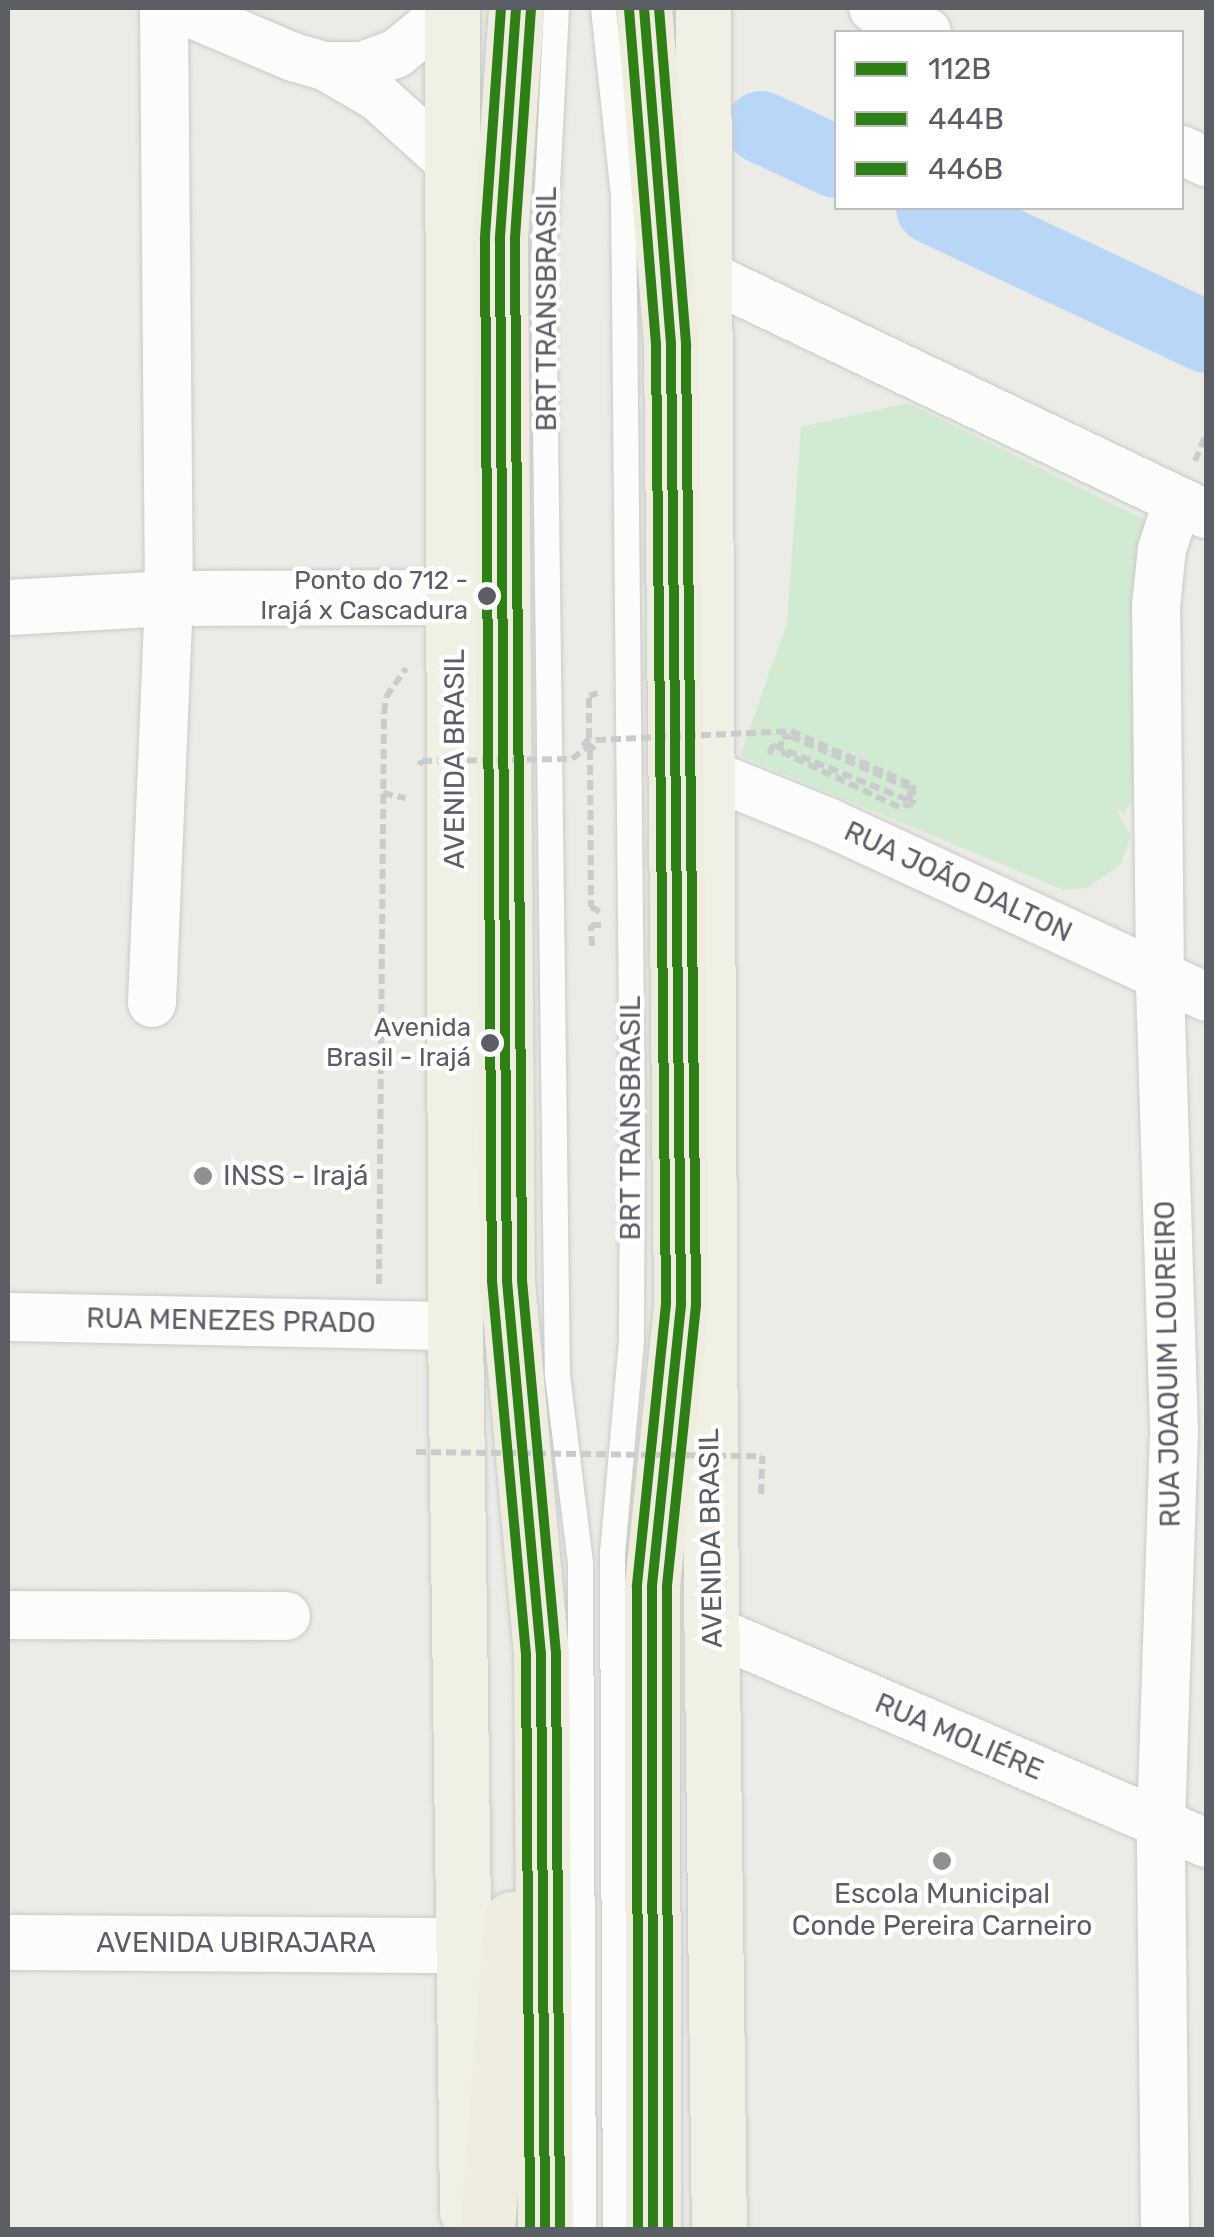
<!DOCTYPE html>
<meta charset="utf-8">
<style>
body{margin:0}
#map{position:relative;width:1214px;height:2237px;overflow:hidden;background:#ecece6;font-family:Rubik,sans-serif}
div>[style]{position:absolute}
.green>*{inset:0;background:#d2ead2}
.river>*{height:72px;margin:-36px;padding:0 36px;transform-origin:36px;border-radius:36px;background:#b9d6f8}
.path>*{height:6px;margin-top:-3px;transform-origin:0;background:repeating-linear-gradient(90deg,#c8cdcb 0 10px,transparent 0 15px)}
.roads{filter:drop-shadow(0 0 2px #c8cac8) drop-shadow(0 0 2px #c8cac8)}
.service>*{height:25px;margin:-12.5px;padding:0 12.5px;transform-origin:12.5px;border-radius:12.5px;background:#fcfcfb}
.minor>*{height:48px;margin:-24px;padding:0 24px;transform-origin:24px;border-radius:24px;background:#fcfcfb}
.tertiary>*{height:55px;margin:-27.5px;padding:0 27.5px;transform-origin:27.5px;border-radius:27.5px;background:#fcfcfb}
.trunk>*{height:55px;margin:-27.5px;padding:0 27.5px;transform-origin:27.5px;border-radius:27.5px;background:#f1f0e4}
.motorway>*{height:55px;margin:-27.5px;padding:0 27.5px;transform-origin:27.5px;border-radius:27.5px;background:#efede0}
.path-bridge>*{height:6px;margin-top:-3px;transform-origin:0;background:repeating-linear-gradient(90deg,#c8cdcb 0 10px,transparent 0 15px)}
.bus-1>*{height:10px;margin:-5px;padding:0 5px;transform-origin:5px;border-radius:5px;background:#2e7f16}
.bus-2>*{height:10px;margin:-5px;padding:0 5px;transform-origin:5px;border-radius:5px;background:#2e7f16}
.bus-3>*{height:10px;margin:-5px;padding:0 5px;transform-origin:5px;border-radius:5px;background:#2e7f16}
.dots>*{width:28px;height:28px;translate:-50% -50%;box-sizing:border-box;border:5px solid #fff;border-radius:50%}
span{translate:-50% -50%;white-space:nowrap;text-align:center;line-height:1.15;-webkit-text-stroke:9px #fff;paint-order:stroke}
.bus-label{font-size:26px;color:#5b5e65}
.right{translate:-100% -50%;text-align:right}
.street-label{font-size:28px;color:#5b5e65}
.poi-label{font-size:28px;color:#5b5e65}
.left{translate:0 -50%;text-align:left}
.frame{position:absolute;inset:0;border:10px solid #5b5e65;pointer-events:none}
.legend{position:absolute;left:834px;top:30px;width:350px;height:180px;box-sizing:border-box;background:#fff;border:2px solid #bdbfc1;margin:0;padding:12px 18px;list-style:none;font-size:30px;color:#5b5e65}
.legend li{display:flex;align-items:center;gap:20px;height:50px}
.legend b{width:50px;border:2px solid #bdbfc1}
</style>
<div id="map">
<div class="green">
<i style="clip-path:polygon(908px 403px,1148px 521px,1136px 768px,1133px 799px,1124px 814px,1116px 809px,1131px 836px,1121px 864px,1087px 888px,1064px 890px,740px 756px,787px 623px,801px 427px)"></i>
</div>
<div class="river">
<i style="left:761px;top:127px;width:83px;rotate:25deg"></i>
<i style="left:932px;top:208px;width:303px;rotate:25.2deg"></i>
</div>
<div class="path">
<i style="left:1195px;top:461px;width:29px;rotate:-68deg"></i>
<i style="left:583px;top:746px;width:10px;rotate:-53deg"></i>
<i style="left:589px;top:738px;width:42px;rotate:-90deg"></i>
<i style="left:589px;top:696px;width:9px;rotate:-18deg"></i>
<i style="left:595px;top:746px;width:6px;rotate:141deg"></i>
<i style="left:590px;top:750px;width:157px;rotate:89.6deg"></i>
<i style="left:591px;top:907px;width:11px;rotate:27deg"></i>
<i style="left:769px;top:754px;width:10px;rotate:-66deg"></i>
<i style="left:773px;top:745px;width:148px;rotate:22.2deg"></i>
<i style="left:910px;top:801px;width:13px;rotate:-90deg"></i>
<i style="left:910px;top:788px;width:131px;rotate:-156.6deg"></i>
<i style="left:790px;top:736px;width:8px;rotate:173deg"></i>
<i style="left:383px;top:793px;width:23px;rotate:13deg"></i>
<i style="left:592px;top:946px;width:21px;rotate:-93deg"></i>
<i style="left:591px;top:925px;width:11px"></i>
<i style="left:379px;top:1284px;width:571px;rotate:-89.5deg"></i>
<i style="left:384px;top:713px;width:16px;rotate:-83deg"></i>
<i style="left:386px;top:697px;width:35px;rotate:-55deg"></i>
<i style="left:761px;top:1494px;width:38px;rotate:-88deg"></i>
</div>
<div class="roads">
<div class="service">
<i style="left:556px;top:8px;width:258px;rotate:92.9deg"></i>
<i style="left:543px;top:266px;width:1109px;rotate:89.28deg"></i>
<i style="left:557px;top:1375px;width:189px;rotate:83deg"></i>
<i style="left:580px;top:1563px;width:667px;rotate:89.74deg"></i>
<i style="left:603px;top:8px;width:187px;rotate:83.9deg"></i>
<i style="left:623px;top:194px;width:944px;rotate:89.45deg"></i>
<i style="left:632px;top:1138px;width:202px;rotate:90.3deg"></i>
<i style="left:631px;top:1340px;width:213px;rotate:95.1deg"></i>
<i style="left:612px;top:1552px;width:678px;rotate:89.75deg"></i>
</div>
<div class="minor">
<i style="left:178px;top:8px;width:125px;rotate:23.1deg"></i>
<i style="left:293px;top:57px;width:33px;rotate:16deg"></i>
<i style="left:325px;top:66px;width:37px"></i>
<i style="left:362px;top:66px;width:37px;rotate:-20deg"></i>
<i style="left:397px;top:53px;width:71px;rotate:-39.3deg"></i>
<i style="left:873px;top:8px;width:59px;rotate:24deg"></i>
<i style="left:325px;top:66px;width:61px;rotate:30.3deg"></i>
<i style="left:378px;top:97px;width:98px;rotate:42.1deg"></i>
<i style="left:1182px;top:150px;width:27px;rotate:27deg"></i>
<i style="left:702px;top:273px;width:559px;rotate:25.56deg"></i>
<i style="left:707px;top:773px;width:133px;rotate:22.1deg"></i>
<i style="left:830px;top:823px;width:414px;rotate:24.8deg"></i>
<i style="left:152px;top:1003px;width:405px;rotate:-87.6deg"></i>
<i style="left:169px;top:598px;width:590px;rotate:-90.49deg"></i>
<i style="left:8px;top:1317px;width:447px;rotate:1.2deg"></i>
<i style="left:8px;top:1615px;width:278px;rotate:0.2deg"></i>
<i style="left:712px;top:1630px;width:538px;rotate:23.32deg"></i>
<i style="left:1165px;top:2230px;width:406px;rotate:-90.6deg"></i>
<i style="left:1161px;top:1824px;width:394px;rotate:-88.1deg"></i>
<i style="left:1174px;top:1430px;width:455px;rotate:-91.8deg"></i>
<i style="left:1160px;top:975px;width:369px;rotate:-90.6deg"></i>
<i style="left:1156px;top:606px;width:57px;rotate:-84deg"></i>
<i style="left:1162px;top:549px;width:51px;rotate:-71.6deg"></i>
</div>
<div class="tertiary">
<i style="left:8px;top:607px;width:161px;rotate:-3.2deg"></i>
<i style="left:169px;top:598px;width:286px;rotate:-0.2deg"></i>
<i style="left:8px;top:1942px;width:457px;rotate:0.4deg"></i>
</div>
<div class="trunk">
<i style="left:452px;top:8px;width:1318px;rotate:89.87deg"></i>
<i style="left:455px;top:1326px;width:886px;rotate:89.22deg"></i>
<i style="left:703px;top:8px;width:1500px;rotate:89.73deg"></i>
<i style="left:710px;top:1508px;width:722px;rotate:89.29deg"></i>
</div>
<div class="motorway">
<i style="left:516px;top:8px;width:232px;rotate:94deg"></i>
<i style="left:500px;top:239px;width:1042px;rotate:89.62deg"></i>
<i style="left:507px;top:1281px;width:374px;rotate:84.8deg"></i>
<i style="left:541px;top:1653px;width:577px;rotate:89.6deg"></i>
<i style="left:644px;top:8px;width:338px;rotate:85.4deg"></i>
<i style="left:671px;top:345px;width:960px;rotate:89.4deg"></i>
<i style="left:681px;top:1305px;width:283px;rotate:95.9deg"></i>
<i style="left:652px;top:1587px;width:643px;rotate:89.91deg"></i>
<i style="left:487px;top:2230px;width:312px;rotate:-85.6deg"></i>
</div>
</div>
<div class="path-bridge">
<i style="left:419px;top:765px;width:5px;rotate:-53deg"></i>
<i style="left:422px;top:761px;width:150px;rotate:-0.8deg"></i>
<i style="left:572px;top:759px;width:31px;rotate:-38deg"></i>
<i style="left:596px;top:740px;width:195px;rotate:-2.6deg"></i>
<i style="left:791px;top:731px;width:133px;rotate:23.9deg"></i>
<i style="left:913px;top:785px;width:19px;rotate:90deg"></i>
<i style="left:913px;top:804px;width:14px;rotate:168deg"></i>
<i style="left:899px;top:807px;width:132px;rotate:-154.8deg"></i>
<i style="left:780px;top:751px;width:14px;rotate:-82deg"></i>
<i style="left:416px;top:1452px;width:346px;rotate:0.7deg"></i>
</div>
<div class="bus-1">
<i style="left:516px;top:8px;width:232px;rotate:94deg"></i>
<i style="left:500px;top:239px;width:1042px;rotate:89.62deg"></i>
<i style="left:507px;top:1281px;width:374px;rotate:84.8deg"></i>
<i style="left:541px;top:1653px;width:577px;rotate:89.6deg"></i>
<i style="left:644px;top:8px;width:338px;rotate:85.4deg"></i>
<i style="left:671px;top:345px;width:960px;rotate:89.4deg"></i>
<i style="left:681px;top:1305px;width:283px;rotate:95.9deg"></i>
<i style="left:652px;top:1587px;width:643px;rotate:89.91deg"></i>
</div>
<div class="bus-2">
<i style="left:501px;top:8px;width:232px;rotate:94deg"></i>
<i style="left:485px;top:239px;width:1042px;rotate:89.62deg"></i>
<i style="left:492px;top:1281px;width:375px;rotate:84.8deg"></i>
<i style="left:526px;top:1654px;width:576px;rotate:89.6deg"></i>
<i style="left:629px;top:9px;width:338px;rotate:85.4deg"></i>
<i style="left:656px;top:346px;width:958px;rotate:89.4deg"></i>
<i style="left:666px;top:1304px;width:284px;rotate:95.9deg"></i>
<i style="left:637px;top:1587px;width:643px;rotate:89.91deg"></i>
</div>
<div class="bus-3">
<i style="left:659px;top:8px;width:338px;rotate:85.4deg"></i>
<i style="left:686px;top:345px;width:960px;rotate:89.4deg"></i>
<i style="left:696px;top:1305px;width:284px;rotate:95.9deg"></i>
<i style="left:667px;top:1588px;width:642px;rotate:89.91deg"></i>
<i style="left:531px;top:9px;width:231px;rotate:94deg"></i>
<i style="left:515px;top:239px;width:1041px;rotate:89.61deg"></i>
<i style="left:522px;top:1280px;width:375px;rotate:84.8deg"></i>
<i style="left:556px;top:1653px;width:577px;rotate:89.6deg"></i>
</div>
<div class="dots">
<i style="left:487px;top:596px;background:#5b5e65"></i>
<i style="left:490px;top:1043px;background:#5b5e65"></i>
<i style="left:203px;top:1176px;background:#8e9092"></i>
<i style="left:942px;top:1861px;background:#8e9092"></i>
</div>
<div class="bus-label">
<span class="right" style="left:468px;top:596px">Ponto do 712 -<br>Irajá x Cascadura</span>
<span class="right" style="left:471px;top:1043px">Avenida<br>Brasil - Irajá</span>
</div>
<div class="street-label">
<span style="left:547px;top:309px;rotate:-90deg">BRT TRANSBRASIL</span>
<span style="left:455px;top:759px;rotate:-90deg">AVENIDA BRASIL</span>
<span style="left:958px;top:882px;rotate:25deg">RUA JOÃO DALTON</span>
<span style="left:631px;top:1118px;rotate:-90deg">BRT TRANSBRASIL</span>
<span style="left:231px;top:1321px;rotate:1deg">RUA MENEZES PRADO</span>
<span style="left:1168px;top:1364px;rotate:-91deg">RUA JOAQUIM LOUREIRO</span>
<span style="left:711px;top:1538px;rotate:-91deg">AVENIDA BRASIL</span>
<span style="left:959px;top:1737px;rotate:23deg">RUA MOLIÉRE</span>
<span style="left:236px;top:1943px">AVENIDA UBIRAJARA</span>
</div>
<div class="poi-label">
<span class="left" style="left:223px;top:1176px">INSS - Irajá</span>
<span style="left:942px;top:1910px">Escola Municipal<br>Conde Pereira Carneiro</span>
</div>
<div class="frame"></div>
<ul class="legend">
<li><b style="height:12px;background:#2e7f16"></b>112B</li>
<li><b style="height:12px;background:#2e7f16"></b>444B</li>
<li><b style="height:12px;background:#2e7f16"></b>446B</li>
</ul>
</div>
